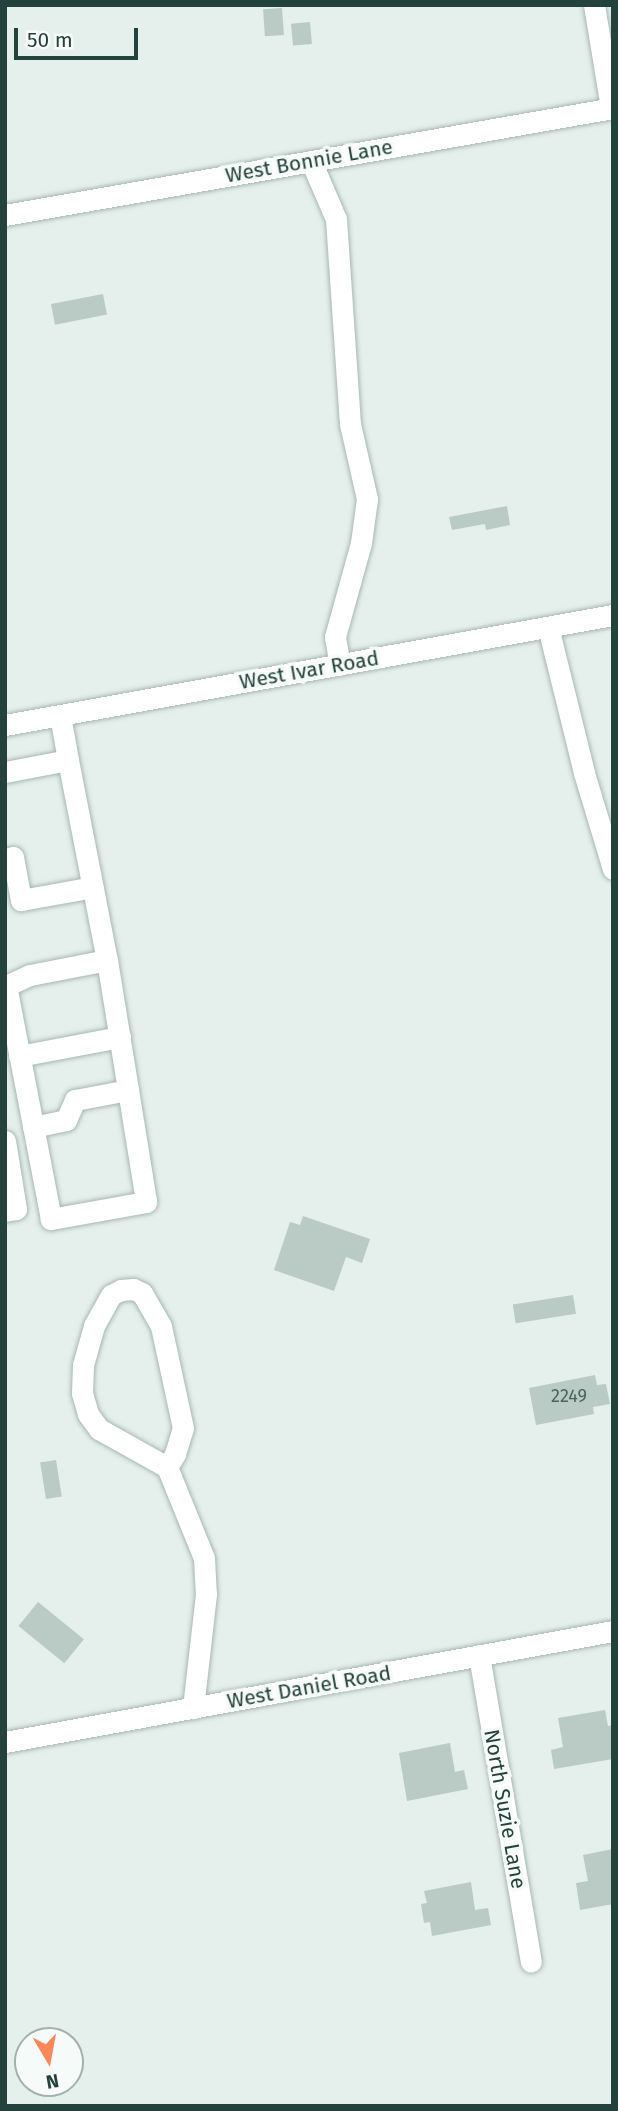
<!DOCTYPE html>
<style>
body{margin:0}
#map{position:relative;width:618px;height:2111px;overflow:hidden;background:#e5efeb;font-family:"Fira Sans",sans-serif}
div>[style]{position:absolute}
.building>*{inset:0;background:#bacac4;transform-origin:0 0}
.roads{filter:drop-shadow(0 0 2px #a7b8b3) drop-shadow(0 0 2px #a7b8b3)}
.minor>*{height:21px;margin:-10.5px;padding:0 10.5px;transform-origin:10.5px;border-radius:10.5px;background:#fff}
span{translate:-50% -50%;white-space:nowrap;text-align:center;line-height:1.15;-webkit-text-stroke:7px #f6fbf9;paint-order:stroke}
.number-label{font-size:18px;color:#49645d}
.number-label span{-webkit-text-stroke-width:0}
.street-label{font-size:21px;color:#23423b}
.frame{position:absolute;inset:0;border:7px solid #23423b;pointer-events:none}
.north{position:absolute;left:14px;top:2027px;width:70px;height:70px;box-sizing:border-box;background:#f6fbf9;border:2px solid #a2b1ad;border-radius:50%;rotate:170deg;font-size:19px;font-weight:700;line-height:28px;text-align:center;color:#23423b}
.north::after{content:'';display:block;margin:auto;width:24px;height:32px;background:#f8875a;clip-path:polygon(50% 0,100% 100%,50% 72%,0 100%)}
.scale{position:absolute;left:14px;top:28px;width:124px;height:32px;box-sizing:border-box;border:4px solid #23423b;border-top:0;padding-left:9px;font-size:21px;line-height:24px;white-space:nowrap;color:#23423b;-webkit-text-stroke:5px #f6fbf9;paint-order:stroke}
</style>
<div id="map">
<div class="building">
<i style="left:282px;top:8px;width:27px;height:19px;rotate:86deg"></i>
<i style="left:310px;top:22px;width:22px;height:19px;rotate:85deg"></i>
<i style="left:103px;top:294px;width:21px;height:53px;rotate:79deg"></i>
<i style="clip-path:polygon(507px 506px,510px 525px,486px 530px,485px 524px,452px 530px,449px 517px)"></i>
<i style="clip-path:polygon(303px 1216px,370px 1239px,362px 1263px,346px 1257px,334px 1291px,274px 1270px,290px 1222px,300px 1225px)"></i>
<i style="left:573px;top:1295px;width:19px;height:61px;rotate:81deg"></i>
<i style="clip-path:polygon(595px 1375px,597px 1385px,606px 1384px,610px 1404px,593px 1407px,594px 1414px,536px 1425px,529px 1388px)"></i>
<i style="left:56px;top:1460px;width:37px;height:16px;rotate:81deg"></i>
<i style="left:38px;top:1602px;width:59px;height:31px;rotate:39deg"></i>
<i style="clip-path:polygon(605px 1710px,608px 1726px,613px 1725px,613px 1759px,554px 1769px,551px 1750px,563px 1747px,558px 1718px)"></i>
<i style="clip-path:polygon(450px 1743px,455px 1772px,464px 1770px,468px 1789px,407px 1801px,399px 1753px)"></i>
<i style="clip-path:polygon(613px 1849px,613px 1904px,580px 1910px,576px 1883px,588px 1881px,583px 1855px)"></i>
<i style="clip-path:polygon(471px 1882px,475px 1910px,488px 1908px,491px 1925px,432px 1936px,430px 1922px,424px 1923px,421px 1904px,427px 1903px,424px 1891px)"></i>
</div>
<div class="roads">
<div class="minor">
<i style="left:594px;top:5px;width:104px;rotate:80.6deg"></i>
<i style="left:311px;top:161px;width:63px;rotate:66.7deg"></i>
<i style="left:336px;top:219px;width:205px;rotate:86.1deg"></i>
<i style="left:350px;top:424px;width:77px;rotate:77.2deg"></i>
<i style="left:367px;top:499px;width:44px;rotate:97.8deg"></i>
<i style="left:361px;top:543px;width:98px;rotate:105.5deg"></i>
<i style="left:335px;top:637px;width:28px;rotate:80deg"></i>
<i style="left:5px;top:215px;width:617px;rotate:-9.98deg"></i>
<i style="left:548px;top:627px;width:150px;rotate:76.1deg"></i>
<i style="left:584px;top:773px;width:100px;rotate:73.2deg"></i>
<i style="left:60px;top:715px;width:46px;rotate:79.9deg"></i>
<i style="left:5px;top:725px;width:618px;rotate:-10.26deg"></i>
<i style="left:5px;top:772px;width:64px;rotate:-10.8deg"></i>
<i style="left:68px;top:760px;width:204px;rotate:79deg"></i>
<i style="left:5px;top:859px;width:8px;rotate:-14deg"></i>
<i style="left:13px;top:857px;width:44px;rotate:79.5deg"></i>
<i style="left:21px;top:900px;width:73px;rotate:-10.2deg"></i>
<i style="left:107px;top:960px;width:245px;rotate:80.8deg"></i>
<i style="left:146px;top:1202px;width:97px;rotate:169.9deg"></i>
<i style="left:51px;top:1219px;width:237px;rotate:-100.9deg"></i>
<i style="left:6px;top:986px;width:26px;rotate:-25deg"></i>
<i style="left:30px;top:975px;width:78px;rotate:-11deg"></i>
<i style="left:19px;top:1056px;width:103px;rotate:-10.7deg"></i>
<i style="left:33px;top:1127px;width:34px;rotate:-12deg"></i>
<i style="left:66px;top:1120px;width:22px;rotate:-66deg"></i>
<i style="left:75px;top:1100px;width:54px;rotate:-10.7deg"></i>
<i style="left:5px;top:1141px;width:69px;rotate:80.8deg"></i>
<i style="left:16px;top:1209px;width:11px;rotate:170deg"></i>
<i style="left:167px;top:1467px;width:15px;rotate:-58deg"></i>
<i style="left:175px;top:1454px;width:27px;rotate:-73deg"></i>
<i style="left:183px;top:1428px;width:104px;rotate:-102.2deg"></i>
<i style="left:161px;top:1326px;width:38px;rotate:-120deg"></i>
<i style="left:142px;top:1293px;width:10px;rotate:-156deg"></i>
<i style="left:133px;top:1289px;width:12px;rotate:175deg"></i>
<i style="left:121px;top:1290px;width:11px;rotate:153deg"></i>
<i style="left:111px;top:1295px;width:35px;rotate:119deg"></i>
<i style="left:94px;top:1326px;width:41px;rotate:105.8deg"></i>
<i style="left:83px;top:1365px;width:28px;rotate:92deg"></i>
<i style="left:82px;top:1393px;width:22px;rotate:74deg"></i>
<i style="left:88px;top:1414px;width:19px;rotate:54deg"></i>
<i style="left:99px;top:1429px;width:78px;rotate:29.2deg"></i>
<i style="left:167px;top:1467px;width:98px;rotate:67.9deg"></i>
<i style="left:204px;top:1558px;width:36px;rotate:87deg"></i>
<i style="left:206px;top:1594px;width:115px;rotate:96.5deg"></i>
<i style="left:479px;top:1655px;width:311px;rotate:80.4deg"></i>
<i style="left:5px;top:1742px;width:618px;rotate:-10.35deg"></i>
</div>
</div>
<div class="number-label">
<span style="left:569px;top:1396px">2249</span>
</div>
<div class="street-label">
<span style="left:309px;top:161px;rotate:-10deg">West Bonnie Lane</span>
<span style="left:309px;top:670px;rotate:-10deg">West Ivar Road</span>
<span style="left:309px;top:1687px;rotate:-10deg">West Daniel Road</span>
<span style="left:505px;top:1809px;rotate:80deg">North Suzie Lane</span>
</div>
<div class="frame"></div>
<div class="north">N</div>
<div class="scale">50 m</div>
</div>
